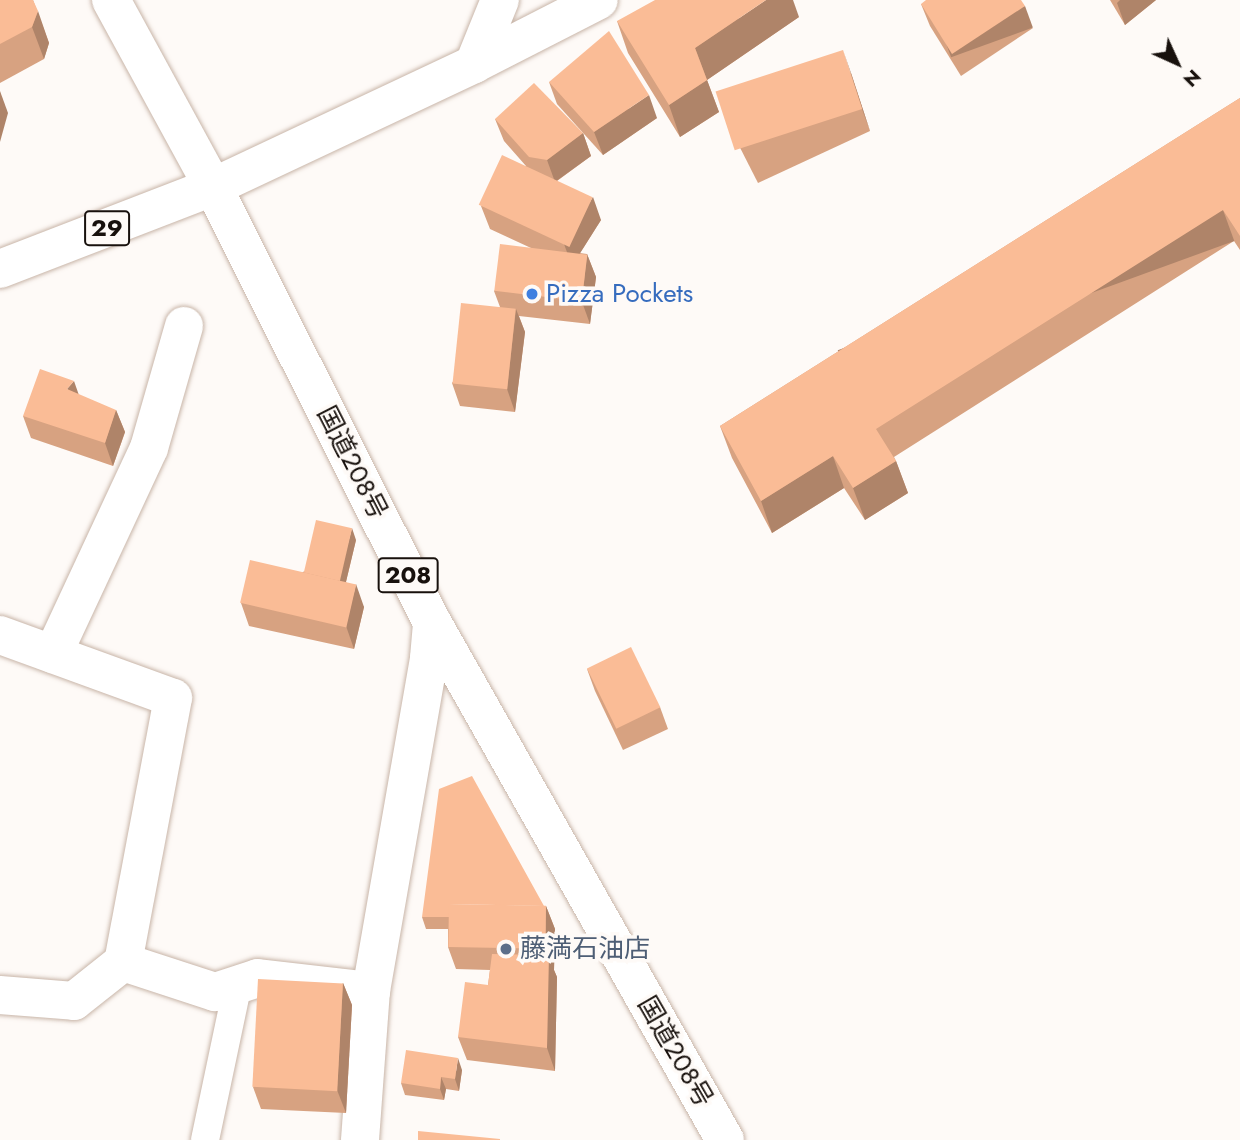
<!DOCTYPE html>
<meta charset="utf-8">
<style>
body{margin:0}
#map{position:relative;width:1240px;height:1140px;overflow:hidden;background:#fefaf7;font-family:Jost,"Noto Sans JP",sans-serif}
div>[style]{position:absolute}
.roads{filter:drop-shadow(0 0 2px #c8b5a8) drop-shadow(0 0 2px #c8b5a8)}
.service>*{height:28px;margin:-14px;padding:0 14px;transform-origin:14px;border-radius:14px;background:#fff}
.minor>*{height:38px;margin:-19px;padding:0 19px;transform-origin:19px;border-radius:19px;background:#fff}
.tertiary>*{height:38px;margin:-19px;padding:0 19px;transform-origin:19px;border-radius:19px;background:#fff}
.primary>*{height:38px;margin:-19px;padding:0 19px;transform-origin:19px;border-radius:19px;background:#fff}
.trunk>*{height:38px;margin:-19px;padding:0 19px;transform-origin:19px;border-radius:19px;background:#fff}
.wall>*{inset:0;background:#d7a281}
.shaded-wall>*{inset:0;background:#af8469;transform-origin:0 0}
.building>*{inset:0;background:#fabc96;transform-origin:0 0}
.dots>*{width:19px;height:19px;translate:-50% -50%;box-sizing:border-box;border:4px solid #fefaf7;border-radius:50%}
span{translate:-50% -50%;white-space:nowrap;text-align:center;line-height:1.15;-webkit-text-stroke:7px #fefaf7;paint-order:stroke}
.shield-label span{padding:2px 5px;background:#fefaf7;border:2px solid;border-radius:5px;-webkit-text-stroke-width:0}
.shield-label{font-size:24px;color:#18110d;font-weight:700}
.shop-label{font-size:26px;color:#366cbe}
.left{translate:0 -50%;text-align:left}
.street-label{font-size:26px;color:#18110d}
.service-label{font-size:26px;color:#4e5e75}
.north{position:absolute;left:1142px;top:28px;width:70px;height:70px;-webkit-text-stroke:5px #fefaf7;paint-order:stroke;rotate:135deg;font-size:19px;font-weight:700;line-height:28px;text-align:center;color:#18110d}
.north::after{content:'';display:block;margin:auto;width:24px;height:32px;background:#18110d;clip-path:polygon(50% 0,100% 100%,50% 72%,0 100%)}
</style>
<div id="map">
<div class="roads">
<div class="service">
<i style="left:205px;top:1140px;width:159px;rotate:-78.1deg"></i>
</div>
<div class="minor">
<i style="left:474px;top:64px;width:69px;rotate:-67.9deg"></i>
<i style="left:0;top:635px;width:184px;rotate:20deg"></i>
<i style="left:173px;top:698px;width:269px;rotate:100.7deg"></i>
<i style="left:53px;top:654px;width:227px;rotate:-65deg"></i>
<i style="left:149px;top:448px;width:127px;rotate:-74deg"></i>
<i style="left:0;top:995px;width:74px;rotate:4.6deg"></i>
<i style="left:74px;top:1001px;width:63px;rotate:-38.5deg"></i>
<i style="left:123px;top:962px;width:97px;rotate:18.1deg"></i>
<i style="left:215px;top:992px;width:45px;rotate:-18deg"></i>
<i style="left:258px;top:978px;width:114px;rotate:6.6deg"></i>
</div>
<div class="tertiary">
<i style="left:213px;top:187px;width:289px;rotate:-25.2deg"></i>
<i style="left:474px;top:64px;width:140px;rotate:-27.1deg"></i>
<i style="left:360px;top:1140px;width:149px;rotate:-85.8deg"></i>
<i style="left:371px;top:991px;width:338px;rotate:-80.1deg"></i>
<i style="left:429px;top:658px;width:36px;rotate:-85deg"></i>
</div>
<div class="primary">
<i style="left:0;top:269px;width:228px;rotate:-21.1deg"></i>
</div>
<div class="trunk">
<i style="left:111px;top:0;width:213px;rotate:61.4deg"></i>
<i style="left:213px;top:187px;width:487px;rotate:63.3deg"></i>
<i style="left:432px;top:622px;width:595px;rotate:60.51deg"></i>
</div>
</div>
<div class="wall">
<i style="clip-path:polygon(0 0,33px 0,49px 43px,44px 59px,0 83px)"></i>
<i style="clip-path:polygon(1110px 0,1156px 0,1125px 25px)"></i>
<i style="clip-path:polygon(921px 4px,1033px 28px,961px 76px,930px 26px)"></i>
<i style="clip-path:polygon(799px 17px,707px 80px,719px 112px,680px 137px,628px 53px,617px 21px)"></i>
<i style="clip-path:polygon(851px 73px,870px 131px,758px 183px,729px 126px,720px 103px)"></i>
<i style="clip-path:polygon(549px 82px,657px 118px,603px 155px,557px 104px)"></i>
<i style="clip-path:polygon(1240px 98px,1240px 250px,1234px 241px,894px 457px,896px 461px,908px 493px,865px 520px,844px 488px,772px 533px,732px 458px,720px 426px)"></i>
<i style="clip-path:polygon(495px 119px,583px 133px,591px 156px,557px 181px,601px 220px,580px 253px,587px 254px,596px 277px,590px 324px,519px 316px,525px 332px,515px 412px,460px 406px,452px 383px,500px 307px,494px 291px,531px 248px,490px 229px,481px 206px,526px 166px,504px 141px)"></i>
<i style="clip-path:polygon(116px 410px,125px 432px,113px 466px,31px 438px,23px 416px)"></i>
<i style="clip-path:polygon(356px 540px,346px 582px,364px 607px,354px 649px,249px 626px,241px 603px,303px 572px)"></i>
<i style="clip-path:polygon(587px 669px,660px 707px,668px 729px,623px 750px,595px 691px)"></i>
<i style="clip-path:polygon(546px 906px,555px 929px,554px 970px,557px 977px,555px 1071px,467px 1060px,458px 1037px,488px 985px,490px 970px,456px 969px,448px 947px,448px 929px,426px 929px,422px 917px)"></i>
<i style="clip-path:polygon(343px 983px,352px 1005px,346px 1113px,261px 1109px,253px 1087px)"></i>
<i style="clip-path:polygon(462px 1070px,459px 1091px,446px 1089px,444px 1100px,405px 1095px,401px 1083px)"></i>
</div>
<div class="shaded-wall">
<i style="clip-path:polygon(766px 0,793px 0,799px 17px,707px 80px,695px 48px)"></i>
<i style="clip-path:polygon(1120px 0,1156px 0,1125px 25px,1117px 3px)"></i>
<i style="left:1025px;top:6px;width:23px;height:87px;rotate:70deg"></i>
<i style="clip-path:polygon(38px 11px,49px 43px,44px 59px,32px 27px)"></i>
<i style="clip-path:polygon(843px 50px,851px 73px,870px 131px,862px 109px)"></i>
<i style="clip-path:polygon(707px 80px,719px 112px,680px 137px,669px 105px)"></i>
<i style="clip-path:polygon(0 91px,8px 113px,0 142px)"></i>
<i style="clip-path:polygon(649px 95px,657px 118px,603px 155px,594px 132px)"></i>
<i style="clip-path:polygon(583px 133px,591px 156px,555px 182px,547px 160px)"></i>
<i style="clip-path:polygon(593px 197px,601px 220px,572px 266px,564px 244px)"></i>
<i style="left:1223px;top:210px;width:33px;height:410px;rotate:70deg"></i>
<i style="clip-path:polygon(587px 254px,596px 277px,590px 324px,582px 302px)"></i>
<i style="clip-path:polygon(516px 309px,525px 332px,515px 412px,507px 389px)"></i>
<i style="clip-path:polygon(74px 381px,82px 404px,67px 389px)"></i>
<i style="clip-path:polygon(116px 410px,125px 432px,113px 466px,105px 443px)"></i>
<i style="clip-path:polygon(833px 456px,844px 488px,772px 533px,761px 501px)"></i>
<i style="clip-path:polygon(896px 461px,908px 493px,865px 520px,853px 488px)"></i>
<i style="clip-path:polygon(352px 528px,356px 540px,343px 594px,338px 582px)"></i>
<i style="clip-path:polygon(356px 584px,364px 607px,354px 649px,346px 626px)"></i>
<i style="clip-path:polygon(546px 906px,555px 929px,554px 970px,557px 977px,555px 1071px,547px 1048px,548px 955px,546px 948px)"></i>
<i style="clip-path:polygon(343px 983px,352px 1005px,346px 1113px,337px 1090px)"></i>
<i style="clip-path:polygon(458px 1058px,462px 1070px,459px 1091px,455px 1079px)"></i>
<i style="clip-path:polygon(441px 1077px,446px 1089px,444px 1100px,440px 1089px)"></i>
</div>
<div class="building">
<i style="clip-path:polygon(0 0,33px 0,38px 11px,32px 27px,0 44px)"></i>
<i style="clip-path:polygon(655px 0,766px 0,695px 48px,707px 80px,669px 105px,617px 21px)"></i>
<i style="clip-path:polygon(926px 0,1021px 0,1025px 6px,952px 54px,921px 4px)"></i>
<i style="clip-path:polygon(609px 31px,649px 95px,594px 132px,549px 82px)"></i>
<i style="left:843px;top:50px;width:62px;height:134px;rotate:72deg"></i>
<i style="clip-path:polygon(534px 83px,583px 133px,547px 160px,529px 157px,495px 119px)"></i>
<i style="clip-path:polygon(1240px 98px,1240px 236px,1223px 210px,876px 429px,896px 461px,853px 488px,833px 456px,761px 501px,720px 426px)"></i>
<i style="left:502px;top:155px;width:100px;height:55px;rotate:25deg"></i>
<i style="left:500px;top:244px;width:88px;height:47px;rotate:7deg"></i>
<i style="left:461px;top:303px;width:55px;height:81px;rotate:6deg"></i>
<i style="clip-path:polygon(40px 369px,74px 381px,67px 389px,116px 410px,105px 443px,23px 416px)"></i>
<i style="left:316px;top:520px;width:37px;height:54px;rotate:13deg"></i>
<i style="left:250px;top:560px;width:109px;height:44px;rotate:13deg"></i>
<i style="left:631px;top:647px;width:67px;height:49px;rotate:64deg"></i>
<i style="clip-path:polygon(472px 776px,544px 906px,449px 904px,449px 917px,422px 917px,439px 789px)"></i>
<i style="left:449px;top:904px;width:97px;height:43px;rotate:1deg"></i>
<i style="clip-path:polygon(492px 954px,549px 955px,547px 1048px,458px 1037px,465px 982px,488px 985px)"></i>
<i style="left:258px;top:979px;width:85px;height:108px;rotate:3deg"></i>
<i style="clip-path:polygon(406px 1050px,458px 1058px,455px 1079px,441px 1077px,440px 1089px,401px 1083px)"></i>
<i style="clip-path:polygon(418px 1131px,500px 1139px,500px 1140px,418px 1140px)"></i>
</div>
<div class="dots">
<i style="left:532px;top:294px;background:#3f7fe0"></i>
<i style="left:506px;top:949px;background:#5c6f8a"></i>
</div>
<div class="shield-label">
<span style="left:107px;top:228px">29</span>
<span style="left:408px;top:575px">208</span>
</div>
<div class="shop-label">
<span class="left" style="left:546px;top:294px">Pizza Pockets</span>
</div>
<div class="street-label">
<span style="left:352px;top:463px;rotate:63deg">国道208号</span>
<span style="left:675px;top:1052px;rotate:60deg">国道208号</span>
</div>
<div class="service-label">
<span class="left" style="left:520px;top:949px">藤満石油店</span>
</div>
<div class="north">N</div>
</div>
